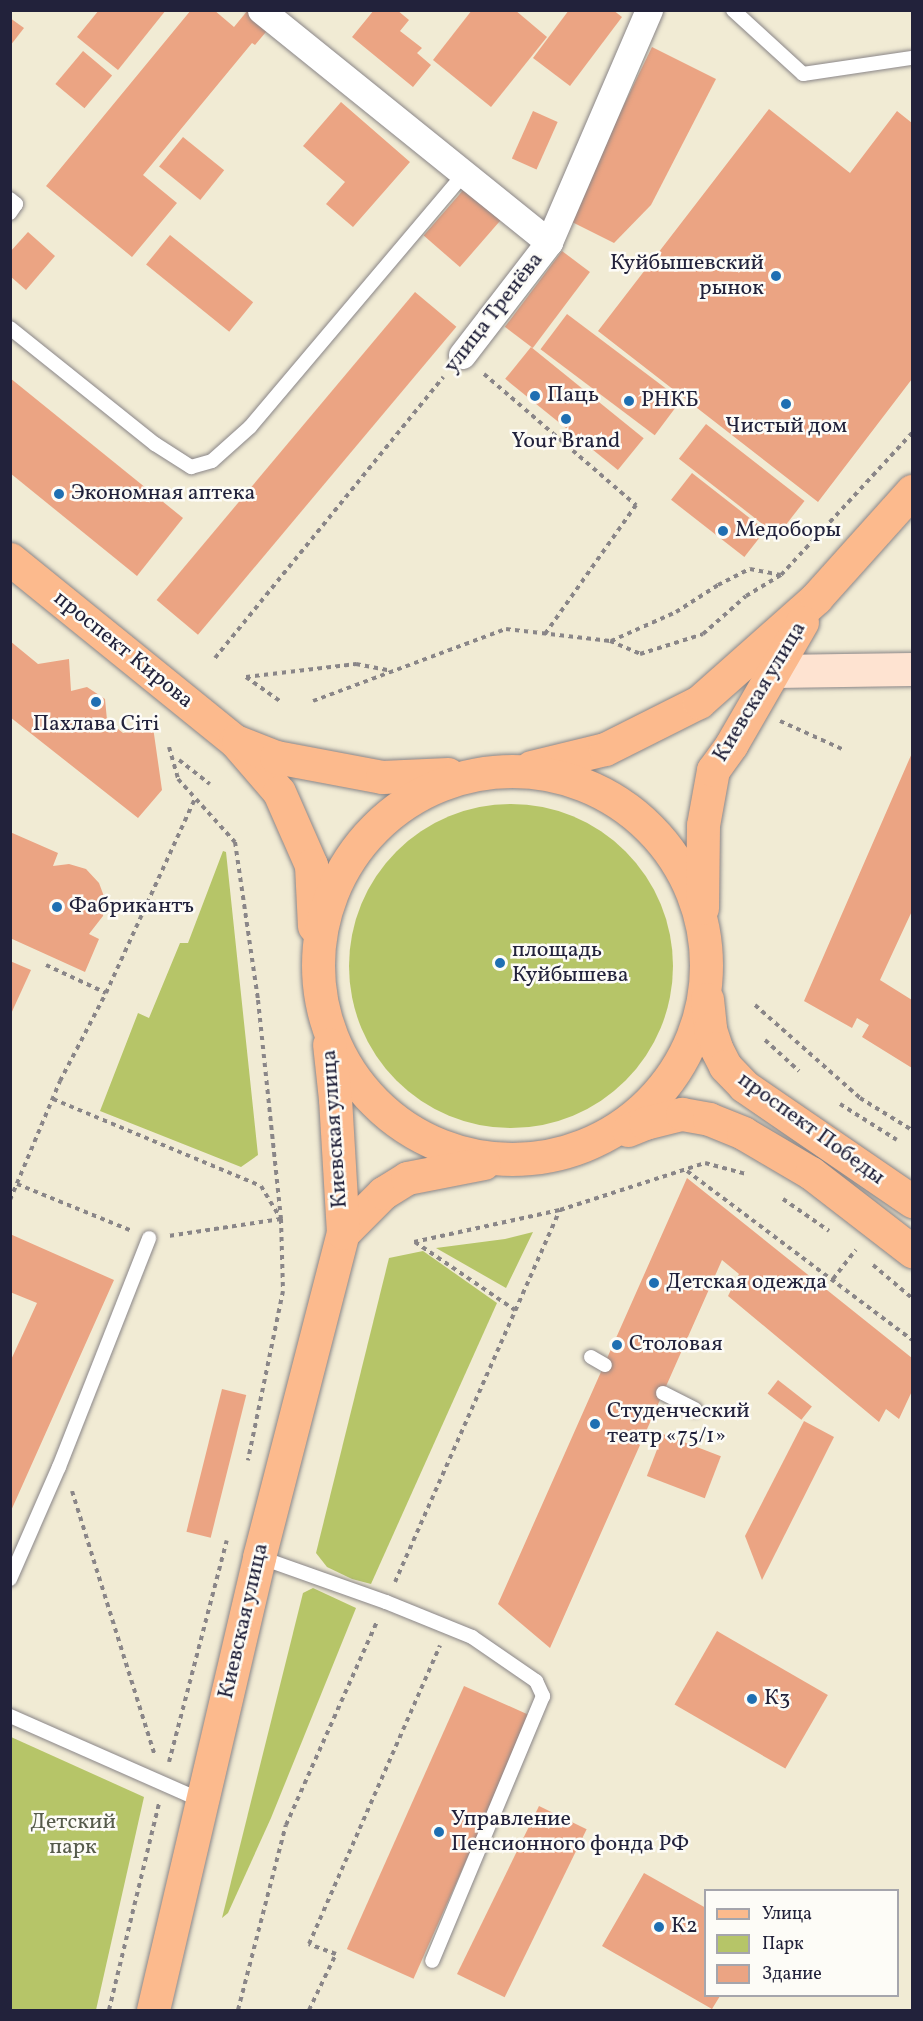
<!DOCTYPE html>
<meta charset="utf-8">
<style>
body{margin:0}
#map{position:relative;width:923px;height:2021px;overflow:hidden;background:#f1ebd4;font-family:Vollkorn,serif}
div>[style]{position:absolute}
.green>*{inset:0;background:#b6c568}
.round{border-radius:50%}
.building>*{inset:0;background:#eba483;transform-origin:0 0}
.path>*{height:4px;margin-top:-2px;transform-origin:0;background:repeating-linear-gradient(90deg,#8a8688 0 4.5px,transparent 0 9px)}
.roads{filter:drop-shadow(0 0 2px #8a8688) drop-shadow(0 0 2px #8a8688)}
.lane>*{height:14px;margin:-7px;padding:0 7px;transform-origin:7px;border-radius:7px;background:#fff}
.street>*{height:27px;margin:-13.5px;padding:0 13.5px;transform-origin:13.5px;border-radius:13.5px;background:#fff}
.secondary>*{height:33px;margin:-16.5px;padding:0 16.5px;transform-origin:16.5px;border-radius:16.5px;background:#fee3d1}
.primary>*{height:33px;margin:-16.5px;padding:0 16.5px;transform-origin:16.5px;border-radius:16.5px;background:#fcba8d}
.primary>.ring{margin:-16.5px;padding:0;box-sizing:content-box;background:none;border:33px solid #fcba8d;border-radius:50%}
.dots>*{width:16px;height:16px;translate:-50% -50%;box-sizing:border-box;border:3px solid #fdfcf7;border-radius:50%}
span{translate:-50% -50%;white-space:nowrap;text-align:center;line-height:1.15;-webkit-text-stroke:5px #fdfcf7;paint-order:stroke}
.poi-label{font-size:22px;color:#22223b}
.right{translate:-100% -50%;text-align:right}
.left{translate:0 -50%;text-align:left}
.street-label{font-size:22px;color:#22223b}
.park-label{font-size:22px;color:#565b4b}
.frame{position:absolute;inset:0;border:12px solid #22223b;pointer-events:none}
.legend{position:absolute;left:704px;top:1889px;width:195px;height:108px;box-sizing:border-box;background:#fdfcf7;border:2px solid #a5a5ac;margin:0;padding:8px 10px;list-style:none;font-size:18px;color:#22223b}
.legend li{display:flex;align-items:center;gap:12px;height:30px}
.legend b{width:30px;border:2px solid #a5a5ac}
</style>
<div id="map">
<div class="green">
<i class="round" style="left:349px;top:804px;width:324px;height:324px"></i>
<i style="clip-path:polygon(223px 851px,226px 852px,258px 1155px,241px 1167px,100px 1111px,138px 1013px,149px 1018px,180px 943px,188px 943px)"></i>
<i style="clip-path:polygon(533px 1232px,506px 1288px,436px 1248px,505px 1239px)"></i>
<i style="clip-path:polygon(423px 1251px,497px 1303px,371px 1584px,352px 1579px,327px 1567px,316px 1553px,389px 1258px)"></i>
<i style="clip-path:polygon(313px 1588px,356px 1608px,271px 1818px,228px 1913px,222px 1918px,303px 1593px)"></i>
<i style="clip-path:polygon(11px 1737px,144px 1797px,96px 2010px,11px 2010px)"></i>
</div>
<div class="building">
<i style="clip-path:polygon(99px 10px,166px 10px,118px 70px,77px 37px)"></i>
<i style="clip-path:polygon(191px 10px,214px 10px,234px 27px,248px 10px,253px 10px,271px 26px,255px 45px,252px 43px,143px 175px,177px 203px,132px 257px,46px 186px)"></i>
<i style="clip-path:polygon(374px 10px,397px 10px,409px 20px,400px 31px,422px 48px,417px 53px,431px 65px,413px 87px,352px 37px)"></i>
<i style="clip-path:polygon(472px 10px,515px 10px,547px 37px,491px 107px,433px 60px)"></i>
<i style="clip-path:polygon(569px 10px,613px 10px,622px 17px,570px 86px,533px 58px)"></i>
<i style="clip-path:polygon(10px 18px,24px 28px,10px 46px)"></i>
<i style="clip-path:polygon(652px 47px,716px 79px,651px 205px,614px 243px,568px 220px)"></i>
<i style="left:83px;top:51px;width:38px;height:43px;rotate:40deg"></i>
<i style="clip-path:polygon(341px 102px,410px 162px,353px 227px,326px 204px,345px 182px,303px 146px)"></i>
<i style="clip-path:polygon(769px 109px,850px 173px,897px 111px,912px 123px,912px 379px,818px 502px,598px 331px)"></i>
<i style="left:533px;top:111px;width:27px;height:52px;rotate:24deg"></i>
<i style="left:183px;top:137px;width:53px;height:38px;rotate:39deg"></i>
<i style="left:465px;top:188px;width:48px;height:63px;rotate:41deg"></i>
<i style="clip-path:polygon(28px 232px,55px 256px,26px 290px,10px 276px,10px 252px)"></i>
<i style="left:170px;top:235px;width:107px;height:38px;rotate:39deg"></i>
<i style="left:562px;top:251px;width:35px;height:95px;rotate:37deg"></i>
<i style="left:415px;top:292px;width:54px;height:402px;rotate:40deg"></i>
<i style="left:567px;top:314px;width:143px;height:44px;rotate:37deg"></i>
<i style="left:531px;top:347px;width:145px;height:41px;rotate:39deg"></i>
<i style="clip-path:polygon(10px 378px,183px 518px,137px 576px,10px 473px)"></i>
<i style="left:706px;top:424px;width:125px;height:44px;rotate:38deg"></i>
<i style="left:692px;top:473px;width:93px;height:34px;rotate:38deg"></i>
<i style="clip-path:polygon(10px 641px,38px 664px,69px 659px,71px 691px,87px 687px,105px 699px,107px 720px,123px 733px,153px 727px,162px 790px,138px 818px,10px 717px)"></i>
<i style="clip-path:polygon(912px 753px,912px 911px,880px 980px,912px 1000px,912px 1068px,862px 1037px,869px 1025px,857px 1018px,852px 1028px,804px 1001px)"></i>
<i style="clip-path:polygon(10px 832px,58px 853px,53px 866px,69px 864px,86px 869px,99px 883px,105px 899px,103px 916px,89px 934px,99px 939px,85px 972px,10px 938px)"></i>
<i style="clip-path:polygon(10px 961px,31px 970px,10px 1016px)"></i>
<i style="clip-path:polygon(687px 1178px,912px 1358px,912px 1391px,899px 1419px,886px 1409px,879px 1422px,728px 1296px,739px 1274px,722px 1260px,550px 1648px,498px 1604px)"></i>
<i style="clip-path:polygon(10px 1234px,114px 1280px,10px 1513px,10px 1362px,37px 1303px,10px 1292px)"></i>
<i style="left:778px;top:1380px;width:43px;height:17px;rotate:38deg"></i>
<i style="left:222px;top:1389px;width:25px;height:147px;rotate:14deg"></i>
<i style="clip-path:polygon(804px 1421px,834px 1437px,762px 1580px,745px 1536px)"></i>
<i style="left:663px;top:1434px;width:62px;height:45px;rotate:21deg"></i>
<i style="left:717px;top:1631px;width:128px;height:85px;rotate:30deg"></i>
<i style="left:464px;top:1686px;width:73px;height:288px;rotate:24deg"></i>
<i style="left:539px;top:1806px;width:53px;height:187px;rotate:26deg"></i>
<i style="clip-path:polygon(644px 1873px,706px 1908px,706px 1996px,720px 1996px,712px 2009px,602px 1946px)"></i>
</div>
<div class="path">
<i style="left:484px;top:374px;width:201px;rotate:40.8deg"></i>
<i style="left:636px;top:505px;width:158px;rotate:125.2deg"></i>
<i style="left:611px;top:641px;width:71px;rotate:-24deg"></i>
<i style="left:676px;top:612px;width:50px;rotate:-32.7deg"></i>
<i style="left:718px;top:585px;width:36px;rotate:-27deg"></i>
<i style="left:750px;top:569px;width:31px;rotate:11deg"></i>
<i style="left:215px;top:658px;width:362px;rotate:-50.9deg"></i>
<i style="left:246px;top:677px;width:111px;rotate:-6.7deg"></i>
<i style="left:356px;top:664px;width:33px;rotate:11deg"></i>
<i style="left:246px;top:677px;width:43px;rotate:35.5deg"></i>
<i style="left:313px;top:701px;width:206px;rotate:-20.5deg"></i>
<i style="left:506px;top:629px;width:105px;rotate:6.6deg"></i>
<i style="left:610px;top:641px;width:33px;rotate:23deg"></i>
<i style="left:640px;top:654px;width:66px;rotate:-17.6deg"></i>
<i style="left:703px;top:634px;width:57px;rotate:-41.5deg"></i>
<i style="left:746px;top:596px;width:41px;rotate:-31deg"></i>
<i style="left:781px;top:575px;width:193px;rotate:-47.3deg"></i>
<i style="left:780px;top:721px;width:68px;rotate:24.3deg"></i>
<i style="left:169px;top:747px;width:33px;rotate:74deg"></i>
<i style="left:178px;top:779px;width:85px;rotate:47.9deg"></i>
<i style="left:235px;top:842px;width:160px;rotate:81.7deg"></i>
<i style="left:258px;top:1000px;width:220px;rotate:84deg"></i>
<i style="left:281px;top:1219px;width:72px;rotate:88.4deg"></i>
<i style="left:283px;top:1291px;width:173px;rotate:101.7deg"></i>
<i style="left:179px;top:760px;width:39px;rotate:38deg"></i>
<i style="left:46px;top:965px;width:66px;rotate:25deg"></i>
<i style="left:755px;top:1005px;width:140px;rotate:41.5deg"></i>
<i style="left:860px;top:1098px;width:61px;rotate:31.6deg"></i>
<i style="left:765px;top:1040px;width:46px;rotate:42.4deg"></i>
<i style="left:53px;top:1099px;width:225px;rotate:22.7deg"></i>
<i style="left:261px;top:1186px;width:39px;rotate:59deg"></i>
<i style="left:281px;top:1219px;width:114px;rotate:171.4deg"></i>
<i style="left:840px;top:1104px;width:67px;rotate:32.3deg"></i>
<i style="left:687px;top:1171px;width:281px;rotate:36.9deg"></i>
<i style="left:17px;top:1184px;width:122px;rotate:22.2deg"></i>
<i style="left:783px;top:1199px;width:56px;rotate:34.8deg"></i>
<i style="left:10px;top:1200px;width:129px;rotate:-67.2deg"></i>
<i style="left:60px;top:1081px;width:99px;rotate:-62.4deg"></i>
<i style="left:106px;top:993px;width:213px;rotate:-65.4deg"></i>
<i style="left:414px;top:1242px;width:149px;rotate:-12.4deg"></i>
<i style="left:560px;top:1210px;width:152px;rotate:-18deg"></i>
<i style="left:705px;top:1163px;width:42px;rotate:15deg"></i>
<i style="left:415px;top:1242px;width:121px;rotate:34.2deg"></i>
<i style="left:873px;top:1265px;width:51px;rotate:40.2deg"></i>
<i style="left:833px;top:1279px;width:37px;rotate:-52deg"></i>
<i style="left:72px;top:1491px;width:278px;rotate:72.6deg"></i>
<i style="left:395px;top:1582px;width:407px;rotate:-66.1deg"></i>
<i style="left:169px;top:1762px;width:229px;rotate:-75.4deg"></i>
<i style="left:109px;top:2010px;width:212px;rotate:-76.4deg"></i>
<i style="left:238px;top:2010px;width:191px;rotate:-75.5deg"></i>
<i style="left:286px;top:1825px;width:222px;rotate:-65.9deg"></i>
<i style="left:309px;top:2010px;width:62px;rotate:-64.3deg"></i>
<i style="left:336px;top:1954px;width:29px;rotate:-160deg"></i>
<i style="left:309px;top:1944px;width:326px;rotate:-66.3deg"></i>
</div>
<div class="roads">
<div class="lane">
<i style="left:733px;top:10px;width:95px;rotate:42.4deg"></i>
<i style="left:803px;top:74px;width:110px;rotate:-8.4deg"></i>
<i style="left:10px;top:199px;width:8px;rotate:40deg"></i>
<i style="left:16px;top:204px;width:11px;rotate:124deg"></i>
<i style="left:10px;top:328px;width:186px;rotate:38.7deg"></i>
<i style="left:155px;top:444px;width:43px;rotate:32.6deg"></i>
<i style="left:191px;top:467px;width:22px;rotate:-16deg"></i>
<i style="left:212px;top:461px;width:51px;rotate:-41.8deg"></i>
<i style="left:250px;top:427px;width:331px;rotate:-49.8deg"></i>
<i style="left:591px;top:1357px;width:16px;rotate:30deg"></i>
<i style="left:663px;top:1393px;width:36px;rotate:27deg"></i>
<i style="left:259px;top:1557px;width:135px;rotate:19.5deg"></i>
<i style="left:386px;top:1602px;width:93px;rotate:22.1deg"></i>
<i style="left:472px;top:1637px;width:78px;rotate:34.5deg"></i>
<i style="left:536px;top:1681px;width:17px;rotate:65deg"></i>
<i style="left:543px;top:1696px;width:287px;rotate:112.7deg"></i>
<i style="left:10px;top:1579px;width:122px;rotate:-66.4deg"></i>
<i style="left:59px;top:1467px;width:246px;rotate:-68.5deg"></i>
<i style="left:10px;top:1716px;width:211px;rotate:23.8deg"></i>
</div>
<div class="street">
<i style="left:261px;top:10px;width:370px;rotate:38.9deg"></i>
<i style="left:462px;top:355px;width:143px;rotate:-52.4deg"></i>
<i style="left:549px;top:242px;width:253px;rotate:-66.7deg"></i>
</div>
<div class="secondary">
<i style="left:775px;top:671px;width:137px;rotate:-0.8deg"></i>
</div>
<div class="primary">
<i style="left:10px;top:559px;width:289px;rotate:39deg"></i>
<i style="left:235px;top:741px;width:67px;rotate:49.2deg"></i>
<i style="left:279px;top:792px;width:80px;rotate:66.3deg"></i>
<i style="left:311px;top:865px;width:61px;rotate:87.2deg"></i>
<i style="left:238px;top:742px;width:41px;rotate:21.5deg"></i>
<i style="left:276px;top:757px;width:108px;rotate:10.7deg"></i>
<i style="left:382px;top:777px;width:66px;rotate:-2.6deg"></i>
<i style="left:531px;top:767px;width:76px;rotate:-13.7deg"></i>
<i style="left:605px;top:749px;width:105px;rotate:-26.6deg"></i>
<i style="left:699px;top:702px;width:157px;rotate:-41.6deg"></i>
<i style="left:816px;top:598px;width:144px;rotate:-48.1deg"></i>
<i class="ring" style="left:318px;top:771px;width:355px;height:355px"></i>
<i style="left:702px;top:908px;width:83px;rotate:-89.3deg"></i>
<i style="left:703px;top:825px;width:56px;rotate:-79.7deg"></i>
<i style="left:713px;top:770px;width:31px;rotate:-54deg"></i>
<i style="left:731px;top:745px;width:142px;rotate:-60deg"></i>
<i style="left:707px;top:999px;width:30px;rotate:84deg"></i>
<i style="left:710px;top:1029px;width:20px;rotate:72deg"></i>
<i style="left:716px;top:1048px;width:20px;rotate:63deg"></i>
<i style="left:725px;top:1066px;width:28px;rotate:46deg"></i>
<i style="left:744px;top:1086px;width:204px;rotate:34.4deg"></i>
<i style="left:628px;top:1130px;width:18px;rotate:-22deg"></i>
<i style="left:645px;top:1123px;width:38px;rotate:-14deg"></i>
<i style="left:682px;top:1114px;width:27px;rotate:10deg"></i>
<i style="left:709px;top:1119px;width:37px;rotate:22deg"></i>
<i style="left:743px;top:1133px;width:79px;rotate:30.5deg"></i>
<i style="left:811px;top:1173px;width:128px;rotate:37.7deg"></i>
<i style="left:343px;top:1233px;width:57px;rotate:-45deg"></i>
<i style="left:383px;top:1193px;width:28px;rotate:-32deg"></i>
<i style="left:407px;top:1178px;width:78px;rotate:-11deg"></i>
<i style="left:153px;top:2010px;width:465px;rotate:-76.8deg"></i>
<i style="left:259px;top:1557px;width:335px;rotate:-75.5deg"></i>
<i style="left:343px;top:1233px;width:134px;rotate:-93.4deg"></i>
<i style="left:335px;top:1099px;width:55px;rotate:-96.2deg"></i>
</div>
</div>
<div class="dots">
<i style="left:776px;top:276px;background:#1f6fb2"></i>
<i style="left:535px;top:396px;background:#1f6fb2"></i>
<i style="left:629px;top:401px;background:#1f6fb2"></i>
<i style="left:786px;top:404px;background:#1f6fb2"></i>
<i style="left:566px;top:419px;background:#1f6fb2"></i>
<i style="left:59px;top:494px;background:#1f6fb2"></i>
<i style="left:723px;top:531px;background:#1f6fb2"></i>
<i style="left:96px;top:702px;background:#1f6fb2"></i>
<i style="left:57px;top:907px;background:#1f6fb2"></i>
<i style="left:500px;top:963px;background:#1f6fb2"></i>
<i style="left:654px;top:1283px;background:#1f6fb2"></i>
<i style="left:617px;top:1345px;background:#1f6fb2"></i>
<i style="left:595px;top:1424px;background:#1f6fb2"></i>
<i style="left:752px;top:1699px;background:#1f6fb2"></i>
<i style="left:439px;top:1832px;background:#1f6fb2"></i>
<i style="left:659px;top:1927px;background:#1f6fb2"></i>
</div>
<div class="poi-label">
<span class="right" style="left:764px;top:276px">Куйбышевский<br>рынок</span>
<span class="left" style="left:547px;top:396px">Паць</span>
<span class="left" style="left:641px;top:401px">РНКБ</span>
<span style="left:786px;top:427px">Чистый дом</span>
<span style="left:566px;top:442px">Your Brand</span>
<span class="left" style="left:71px;top:494px">Экономная аптека</span>
<span class="left" style="left:735px;top:531px">Медоборы</span>
<span style="left:96px;top:725px">Пахлава Сіті</span>
<span class="left" style="left:69px;top:907px">Фабрикантъ</span>
<span class="left" style="left:512px;top:963px">площадь<br>Куйбышева</span>
<span class="left" style="left:666px;top:1283px">Детская одежда</span>
<span class="left" style="left:629px;top:1345px">Столовая</span>
<span class="left" style="left:607px;top:1424px">Студенческий<br>театр «75/1»</span>
<span class="left" style="left:764px;top:1699px">К3</span>
<span class="left" style="left:451px;top:1832px">Управление<br>Пенсионного фонда РФ</span>
<span class="left" style="left:671px;top:1927px">К2</span>
</div>
<div class="street-label">
<span style="left:494px;top:313px;rotate:-52deg">улица Тренёва</span>
<span style="left:123px;top:650px;rotate:39deg">проспект Кирова</span>
<span style="left:760px;top:692px;rotate:-59deg">Киевская улица</span>
<span style="left:335px;top:1129px;rotate:-94deg">Киевская улица</span>
<span style="left:811px;top:1129px;rotate:36deg">проспект Победы</span>
<span style="left:244px;top:1621px;rotate:-77deg">Киевская улица</span>
</div>
<div class="park-label">
<span style="left:73px;top:1835px">Детский<br>парк</span>
</div>
<div class="frame"></div>
<ul class="legend">
<li><b style="height:8px;background:#fcba8d"></b>Улица</li>
<li><b style="height:16px;background:#b6c568"></b>Парк</li>
<li><b style="height:16px;background:#eba483"></b>Здание</li>
</ul>
</div>
